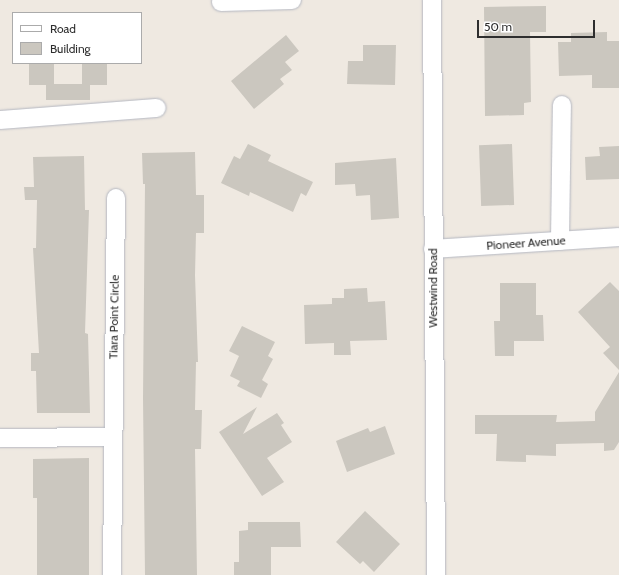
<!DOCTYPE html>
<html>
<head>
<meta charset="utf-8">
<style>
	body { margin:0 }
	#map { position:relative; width:619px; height:575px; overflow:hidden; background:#efe9e1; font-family:Cabin,sans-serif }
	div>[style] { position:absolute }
	.building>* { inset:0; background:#cbc7bf; transform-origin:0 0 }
	.roads { filter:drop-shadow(0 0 1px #b4b7c1) drop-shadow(0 0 1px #b4b7c1) }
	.minor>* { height:18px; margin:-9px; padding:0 9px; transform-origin:9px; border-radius:9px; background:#fff }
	span { translate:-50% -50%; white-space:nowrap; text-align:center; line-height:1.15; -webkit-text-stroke:3.5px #fff; paint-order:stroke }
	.street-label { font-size:12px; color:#2e2e2e }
	.legend { position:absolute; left:12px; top:12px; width:130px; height:52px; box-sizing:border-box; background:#fff; border:1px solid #ababab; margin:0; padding:5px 7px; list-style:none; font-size:12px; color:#2e2e2e }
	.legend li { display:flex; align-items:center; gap:8px; height:20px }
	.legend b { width:20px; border:1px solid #ababab }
	.scale { position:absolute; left:477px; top:20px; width:118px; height:18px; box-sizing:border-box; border:2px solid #2e2e2e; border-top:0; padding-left:5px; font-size:12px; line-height:14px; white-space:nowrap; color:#2e2e2e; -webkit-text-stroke:3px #fff; paint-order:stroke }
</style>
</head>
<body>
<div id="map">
	<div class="building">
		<div style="clip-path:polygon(546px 6px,546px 32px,530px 32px,531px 102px,524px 103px,524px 115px,485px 116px,484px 7px)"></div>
		<div style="clip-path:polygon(607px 32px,607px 41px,619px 41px,619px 88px,592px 88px,592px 75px,559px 76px,558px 42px,571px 42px,571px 33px)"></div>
		<div style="clip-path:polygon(286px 35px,299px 51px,285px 62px,292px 70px,280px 79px,284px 84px,254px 109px,231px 81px)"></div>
		<div style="clip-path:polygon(363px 45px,396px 45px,395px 85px,347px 84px,348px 61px,363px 61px)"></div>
		<div style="clip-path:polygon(29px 63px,54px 63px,54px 84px,82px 84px,82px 63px,107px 63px,107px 85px,90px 85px,90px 100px,46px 100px,46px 85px,29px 85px)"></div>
		<div style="clip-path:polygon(248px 144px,271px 155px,268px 161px,313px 182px,306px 196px,301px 193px,293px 212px,250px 192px,249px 196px,221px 183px,234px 156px,240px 159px)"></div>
		<div style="left:512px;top:144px;width:61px;height:33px;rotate:88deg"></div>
		<div style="clip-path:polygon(619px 146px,619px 179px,586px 180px,585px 157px,600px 156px,599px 147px)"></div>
		<div style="clip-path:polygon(195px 152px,196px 195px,204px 195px,204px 233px,196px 233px,195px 275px,198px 362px,196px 362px,195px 410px,202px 410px,201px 449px,195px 449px,197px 575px,145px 575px,143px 398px,145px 184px,143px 184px,142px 153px)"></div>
		<div style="clip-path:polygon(84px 156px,85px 210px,89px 210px,85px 333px,88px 334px,90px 413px,37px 413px,36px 371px,31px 371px,31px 353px,39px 353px,33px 248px,36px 248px,37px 200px,25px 200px,24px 187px,34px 187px,33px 157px)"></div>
		<div style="clip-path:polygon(396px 158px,399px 218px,371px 220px,370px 195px,356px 196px,355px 184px,335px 185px,335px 163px)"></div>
		<div style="clip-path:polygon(610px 282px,619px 291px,619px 370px,603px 353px,610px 347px,578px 312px)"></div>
		<div style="clip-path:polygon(500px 283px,536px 283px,536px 315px,543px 315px,544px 341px,514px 341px,514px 356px,495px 356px,494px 321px,500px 321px)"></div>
		<div style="clip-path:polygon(367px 288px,368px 302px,385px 301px,387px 340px,350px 341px,351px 355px,334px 355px,334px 343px,305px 344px,304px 305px,332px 304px,332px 298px,344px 298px,344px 289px)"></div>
		<div style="clip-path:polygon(242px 326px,275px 342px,268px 356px,273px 359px,262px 380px,268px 384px,261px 398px,237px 386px,240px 381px,230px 376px,239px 356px,229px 351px)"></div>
		<div style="clip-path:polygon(619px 372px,619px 442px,614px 450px,604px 451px,604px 443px,556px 444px,556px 456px,526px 455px,526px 462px,496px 461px,497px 434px,475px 434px,475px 415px,557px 415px,556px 422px,595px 421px,595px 412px)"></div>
		<div style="clip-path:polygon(257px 407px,243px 434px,277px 413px,284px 423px,281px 425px,292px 442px,267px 458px,284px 482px,262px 496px,219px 432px)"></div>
		<div style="clip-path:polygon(385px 426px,395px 454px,347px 472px,336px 441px,368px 428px,370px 432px)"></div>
		<div style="clip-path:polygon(89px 458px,89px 575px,37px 575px,37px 498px,33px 498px,33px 459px)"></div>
		<div style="clip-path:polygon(365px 511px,400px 544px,374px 572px,363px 561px,360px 564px,336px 542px)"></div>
		<div style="clip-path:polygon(248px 522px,300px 522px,301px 547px,271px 547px,271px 575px,234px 575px,234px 562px,239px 562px,239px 531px,248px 530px)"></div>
	</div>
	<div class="roads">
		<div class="minor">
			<div style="left:432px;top:0;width:575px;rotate:89.6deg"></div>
			<div style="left:221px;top:2px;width:71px;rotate:-1.6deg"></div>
			<div style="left:0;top:120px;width:157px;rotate:-4.4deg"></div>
			<div style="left:560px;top:241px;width:136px;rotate:-89.2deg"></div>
			<div style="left:433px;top:249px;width:186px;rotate:-3.7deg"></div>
			<div style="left:0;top:438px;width:112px;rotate:-0.5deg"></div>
			<div style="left:112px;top:575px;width:377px;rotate:-89.4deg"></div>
		</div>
	</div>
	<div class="street-label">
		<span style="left:526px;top:243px;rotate:-4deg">Pioneer Avenue</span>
		<span style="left:433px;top:288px;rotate:-90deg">Westwind Road</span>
		<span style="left:114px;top:317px;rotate:-89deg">Tiara Point Circle</span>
	</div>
	<ul class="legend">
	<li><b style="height:5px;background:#fff"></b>Road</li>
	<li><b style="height:11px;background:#cbc7bf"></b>Building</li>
	</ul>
	<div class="scale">50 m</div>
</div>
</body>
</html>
